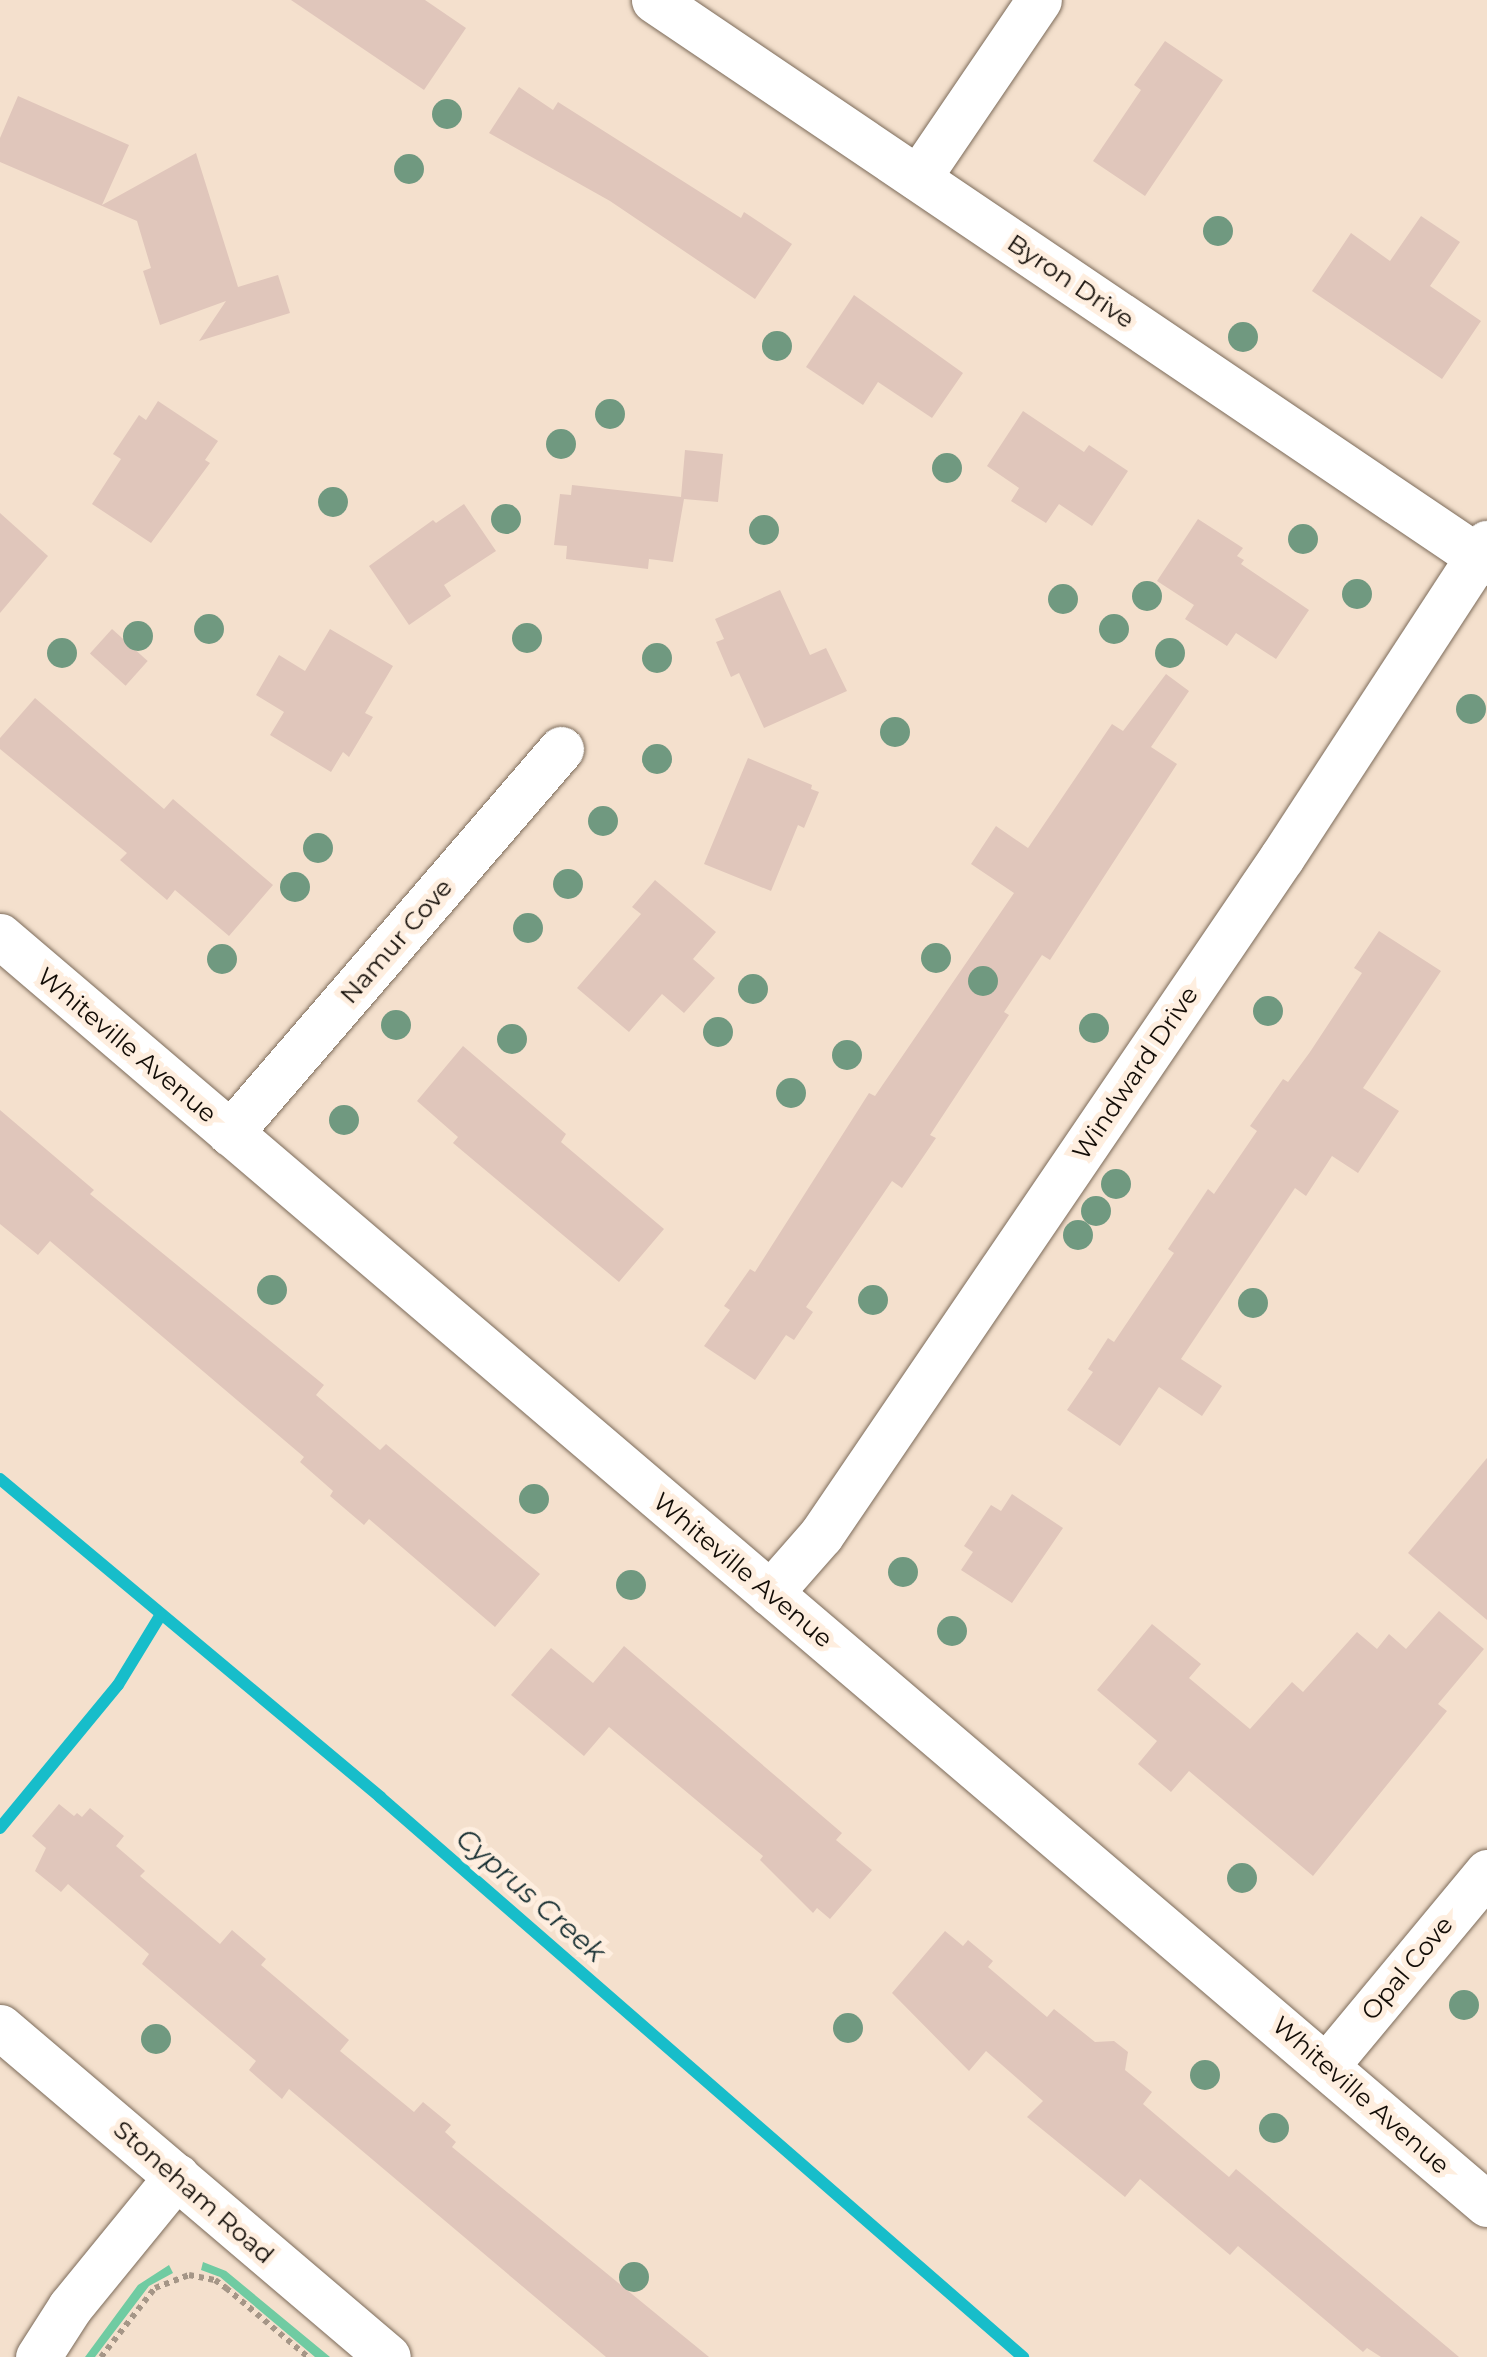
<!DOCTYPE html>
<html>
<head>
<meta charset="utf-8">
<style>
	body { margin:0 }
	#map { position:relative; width:1487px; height:2357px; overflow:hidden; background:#f4e0cd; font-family:Montserrat,sans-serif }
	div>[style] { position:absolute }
	.green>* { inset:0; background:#70cba2 }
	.stream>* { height:12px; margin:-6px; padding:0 6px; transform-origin:6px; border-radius:6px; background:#17bdca }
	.building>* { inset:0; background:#e0c6bb; transform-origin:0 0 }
	.path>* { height:6px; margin-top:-3px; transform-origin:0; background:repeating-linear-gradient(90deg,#a59687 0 5px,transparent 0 10px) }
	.roads { filter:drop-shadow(0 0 2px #7c6b5a) drop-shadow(0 0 2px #7c6b5a) }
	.street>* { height:45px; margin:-22.5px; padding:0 22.5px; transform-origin:22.5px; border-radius:22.5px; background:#fff }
	.trees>* { width:30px; height:30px; margin:-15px; border-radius:50%; background:#709980 }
	span { translate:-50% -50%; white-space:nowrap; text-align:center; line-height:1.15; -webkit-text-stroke:10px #feeedf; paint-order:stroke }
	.street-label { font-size:25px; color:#130d07 }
	.water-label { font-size:28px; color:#162e31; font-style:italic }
</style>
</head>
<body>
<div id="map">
	<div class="green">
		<div style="clip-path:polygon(203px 2262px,226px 2271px,330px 2357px,315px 2357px,220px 2277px,201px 2270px)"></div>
		<div style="clip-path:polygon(169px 2265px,173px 2273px,149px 2286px,95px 2357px,85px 2357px,138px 2285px)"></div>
	</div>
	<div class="stream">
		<div style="left:0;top:1479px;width:496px;rotate:39.9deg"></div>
		<div style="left:380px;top:1797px;width:853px;rotate:41.05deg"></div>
		<div style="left:0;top:1828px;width:185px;rotate:-50.5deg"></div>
		<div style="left:118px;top:1685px;width:81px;rotate:-58.7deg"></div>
	</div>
	<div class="building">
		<div style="clip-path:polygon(291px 0,425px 0,466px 28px,424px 90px)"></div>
		<div style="clip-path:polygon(1165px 41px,1223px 80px,1145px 196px,1093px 161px,1141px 90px,1134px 85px)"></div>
		<div style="clip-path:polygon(519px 87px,553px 110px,558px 102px,741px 218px,744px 212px,792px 244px,755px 299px,610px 201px,489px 133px)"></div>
		<div style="clip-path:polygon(18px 96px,129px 145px,102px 205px,196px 153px,238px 287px,278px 275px,290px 313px,199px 341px,226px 301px,160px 325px,143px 271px,151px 268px,137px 221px,0 162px,0 138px)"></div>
		<div style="clip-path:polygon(1421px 216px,1460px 242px,1430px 286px,1481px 321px,1442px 379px,1312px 291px,1351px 233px,1390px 261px)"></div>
		<div style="clip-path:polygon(854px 295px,963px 373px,932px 418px,878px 382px,863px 405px,806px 367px)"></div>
		<div style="clip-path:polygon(158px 401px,218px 441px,205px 460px,210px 463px,151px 543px,92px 504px,121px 459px,113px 454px,139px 415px,146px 420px)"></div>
		<div style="clip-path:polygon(1023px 411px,1084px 452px,1089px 445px,1128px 471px,1092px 526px,1059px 504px,1046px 523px,1011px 501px,1019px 488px,987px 466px)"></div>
		<div style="clip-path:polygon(685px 450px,723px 454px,718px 502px,684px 499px,673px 562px,649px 559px,648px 569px,566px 559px,567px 546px,554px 545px,560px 494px,571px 495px,572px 485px,681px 497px)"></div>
		<div style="clip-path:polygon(464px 504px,496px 551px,444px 585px,451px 596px,409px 625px,369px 566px,433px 520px,436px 523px)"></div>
		<div style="clip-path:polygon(0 513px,48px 556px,0 613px)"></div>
		<div style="clip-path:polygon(1198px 519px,1243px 548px,1237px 556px,1244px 560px,1241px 564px,1309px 610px,1276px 659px,1236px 633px,1227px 646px,1185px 619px,1194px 605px,1157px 581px)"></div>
		<div style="clip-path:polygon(780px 590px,810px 655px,826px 648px,847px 691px,764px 728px,739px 673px,731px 677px,716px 642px,724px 639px,715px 619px)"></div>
		<div style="left:112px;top:629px;width:48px;height:33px;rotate:42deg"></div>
		<div style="clip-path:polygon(330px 629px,393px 666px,365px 713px,373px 717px,349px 757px,343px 752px,331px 772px,270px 735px,284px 712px,256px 695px,279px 655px,305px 671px)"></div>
		<div style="clip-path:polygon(1166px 674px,1189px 691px,1151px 747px,1177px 764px,1050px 960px,1042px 955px,1004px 1012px,1009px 1015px,930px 1135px,936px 1138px,902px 1188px,892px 1181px,806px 1307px,813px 1312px,794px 1340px,786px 1335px,755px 1380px,704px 1346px,730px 1310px,724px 1306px,750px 1269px,755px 1272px,869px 1093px,875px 1096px,1014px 893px,971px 864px,996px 826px,1028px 848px,1112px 724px,1123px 731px)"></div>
		<div style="clip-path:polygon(35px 698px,164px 809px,173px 799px,273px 885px,229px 936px,175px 890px,167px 900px,120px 860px,127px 853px,0 749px,0 738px)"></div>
		<div style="clip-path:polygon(748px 758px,812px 785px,811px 789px,819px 792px,804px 828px,798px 825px,771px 891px,704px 864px)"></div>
		<div style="clip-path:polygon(655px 880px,716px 932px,693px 959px,715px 978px,684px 1013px,662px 994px,629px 1032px,577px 988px,641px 914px,632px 907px)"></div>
		<div style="clip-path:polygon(1379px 931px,1441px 971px,1363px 1088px,1399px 1111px,1358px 1173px,1332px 1156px,1306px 1196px,1295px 1188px,1181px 1359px,1222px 1386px,1202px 1416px,1159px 1387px,1120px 1446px,1067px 1410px,1093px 1372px,1088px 1369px,1108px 1338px,1114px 1342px,1174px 1253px,1168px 1249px,1208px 1189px,1214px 1194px,1257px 1131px,1250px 1126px,1283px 1079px,1288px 1082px,1310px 1052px,1362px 973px,1354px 968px)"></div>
		<div style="clip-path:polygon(463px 1046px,566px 1134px,561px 1142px,664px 1229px,619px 1282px,453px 1143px,458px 1137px,417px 1101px)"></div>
		<div style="clip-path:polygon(0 1110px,94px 1190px,90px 1194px,324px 1385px,316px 1395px,380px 1450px,386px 1444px,540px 1574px,495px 1627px,369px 1519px,364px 1525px,330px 1496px,333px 1491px,300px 1462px,304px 1457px,50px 1241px,38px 1255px,0 1224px)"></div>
		<div style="clip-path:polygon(1487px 1458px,1487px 1620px,1408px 1553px)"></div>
		<div style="clip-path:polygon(1012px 1494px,1063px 1528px,1012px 1603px,961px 1570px,973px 1552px,964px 1546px,991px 1505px,1001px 1511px)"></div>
		<div style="clip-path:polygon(1439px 1611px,1484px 1649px,1438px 1704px,1447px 1711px,1313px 1876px,1189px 1771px,1171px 1792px,1138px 1764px,1157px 1741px,1097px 1690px,1152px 1624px,1201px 1664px,1189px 1678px,1250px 1729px,1292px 1682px,1303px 1692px,1357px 1632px,1377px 1649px,1389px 1634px,1406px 1649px)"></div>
		<div style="clip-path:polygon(624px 1646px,842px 1833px,836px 1840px,872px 1870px,830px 1919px,817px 1908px,813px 1913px,760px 1860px,763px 1856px,609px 1727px,584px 1756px,511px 1695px,551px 1648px,593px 1683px)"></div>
		<div style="clip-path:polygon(59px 1804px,74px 1816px,77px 1813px,82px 1817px,90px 1808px,124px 1836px,116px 1846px,145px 1871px,140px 1876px,220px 1944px,232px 1930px,266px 1959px,261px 1965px,349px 2040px,340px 2051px,414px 2112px,423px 2102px,451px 2125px,445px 2132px,456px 2142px,452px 2147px,709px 2357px,606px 2357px,289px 2089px,282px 2099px,249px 2070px,256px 2061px,142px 1964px,149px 1954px,68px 1884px,61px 1892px,35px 1871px,46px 1848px,32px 1836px)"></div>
		<div style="clip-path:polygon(945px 1931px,963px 1946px,968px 1940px,993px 1961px,988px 1967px,1047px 2017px,1054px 2009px,1095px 2042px,1114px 2041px,1128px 2052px,1125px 2070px,1152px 2092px,1143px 2104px,1229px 2177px,1236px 2169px,1459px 2357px,1381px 2357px,1367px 2348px,1363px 2352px,1238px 2246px,1230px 2255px,1140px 2179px,1125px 2197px,1027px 2117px,1043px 2101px,986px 2051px,969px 2071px,892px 1993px)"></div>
	</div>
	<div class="path">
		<div style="left:101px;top:2357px;width:88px;rotate:-52deg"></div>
		<div style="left:155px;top:2288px;width:36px;rotate:-21deg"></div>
		<div style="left:189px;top:2275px;width:26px;rotate:11deg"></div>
		<div style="left:215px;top:2280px;width:14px;rotate:36deg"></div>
		<div style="left:226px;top:2288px;width:107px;rotate:40.1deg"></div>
	</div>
	<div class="roads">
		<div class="street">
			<div style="left:654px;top:0;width:1005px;rotate:34.05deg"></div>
			<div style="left:918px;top:178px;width:215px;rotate:-55.8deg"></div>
			<div style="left:0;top:936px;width:1954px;rotate:40.46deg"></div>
			<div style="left:230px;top:1133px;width:507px;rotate:-49.24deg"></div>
			<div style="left:770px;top:1593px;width:77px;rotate:-48.7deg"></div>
			<div style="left:821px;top:1535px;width:820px;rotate:-55.79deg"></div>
			<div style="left:1282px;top:857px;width:375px;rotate:-56.9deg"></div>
			<div style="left:0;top:2027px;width:509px;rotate:40.38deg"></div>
			<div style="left:1327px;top:2065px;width:251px;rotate:-50.3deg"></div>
			<div style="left:38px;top:2357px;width:59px;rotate:-57.4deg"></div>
			<div style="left:70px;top:2307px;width:169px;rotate:-50.8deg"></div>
		</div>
	</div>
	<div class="trees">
		<div style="left:447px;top:114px"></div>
		<div style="left:409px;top:169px"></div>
		<div style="left:1218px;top:231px"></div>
		<div style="left:1243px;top:337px"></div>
		<div style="left:777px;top:346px"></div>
		<div style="left:610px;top:414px"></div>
		<div style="left:561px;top:444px"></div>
		<div style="left:947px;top:468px"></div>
		<div style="left:333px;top:502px"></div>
		<div style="left:506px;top:519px"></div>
		<div style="left:764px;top:530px"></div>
		<div style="left:1303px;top:539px"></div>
		<div style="left:1357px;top:594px"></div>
		<div style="left:1147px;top:596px"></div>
		<div style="left:1063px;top:599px"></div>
		<div style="left:209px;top:629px"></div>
		<div style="left:1114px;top:629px"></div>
		<div style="left:138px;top:636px"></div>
		<div style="left:527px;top:638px"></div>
		<div style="left:62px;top:653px"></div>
		<div style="left:1170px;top:653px"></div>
		<div style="left:657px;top:658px"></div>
		<div style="left:1471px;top:709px"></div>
		<div style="left:895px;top:732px"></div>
		<div style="left:657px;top:759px"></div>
		<div style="left:603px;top:821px"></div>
		<div style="left:318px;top:848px"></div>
		<div style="left:568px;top:884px"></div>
		<div style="left:295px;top:887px"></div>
		<div style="left:528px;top:928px"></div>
		<div style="left:936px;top:958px"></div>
		<div style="left:222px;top:959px"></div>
		<div style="left:983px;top:981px"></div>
		<div style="left:753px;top:989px"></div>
		<div style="left:1268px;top:1011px"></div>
		<div style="left:396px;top:1025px"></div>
		<div style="left:1094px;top:1028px"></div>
		<div style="left:718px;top:1032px"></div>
		<div style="left:512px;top:1039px"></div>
		<div style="left:847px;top:1055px"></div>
		<div style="left:791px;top:1093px"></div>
		<div style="left:344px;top:1120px"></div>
		<div style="left:1116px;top:1184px"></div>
		<div style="left:1096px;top:1211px"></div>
		<div style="left:1078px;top:1235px"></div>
		<div style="left:272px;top:1290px"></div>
		<div style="left:873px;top:1300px"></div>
		<div style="left:1253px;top:1303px"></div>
		<div style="left:534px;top:1499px"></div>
		<div style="left:903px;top:1572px"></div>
		<div style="left:631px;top:1585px"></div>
		<div style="left:952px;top:1631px"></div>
		<div style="left:1242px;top:1878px"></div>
		<div style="left:1464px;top:2005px"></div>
		<div style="left:848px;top:2028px"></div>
		<div style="left:156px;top:2039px"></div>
		<div style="left:1205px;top:2075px"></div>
		<div style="left:1274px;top:2128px"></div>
		<div style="left:634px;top:2277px"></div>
	</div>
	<div class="street-label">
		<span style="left:1071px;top:281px;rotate:34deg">Byron Drive</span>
		<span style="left:396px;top:941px;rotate:-49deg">Namur Cove</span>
		<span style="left:127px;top:1045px;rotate:40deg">Whiteville Avenue</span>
		<span style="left:1135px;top:1073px;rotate:-56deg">Windward Drive</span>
		<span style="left:743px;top:1570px;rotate:40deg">Whiteville Avenue</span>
		<span style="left:1407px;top:1968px;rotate:-50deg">Opal Cove</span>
		<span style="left:1361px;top:2095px;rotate:41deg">Whiteville Avenue</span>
		<span style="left:194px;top:2192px;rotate:41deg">Stoneham Road</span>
	</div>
	<div class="water-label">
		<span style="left:531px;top:1895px;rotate:41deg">Cyprus Creek</span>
	</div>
</div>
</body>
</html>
